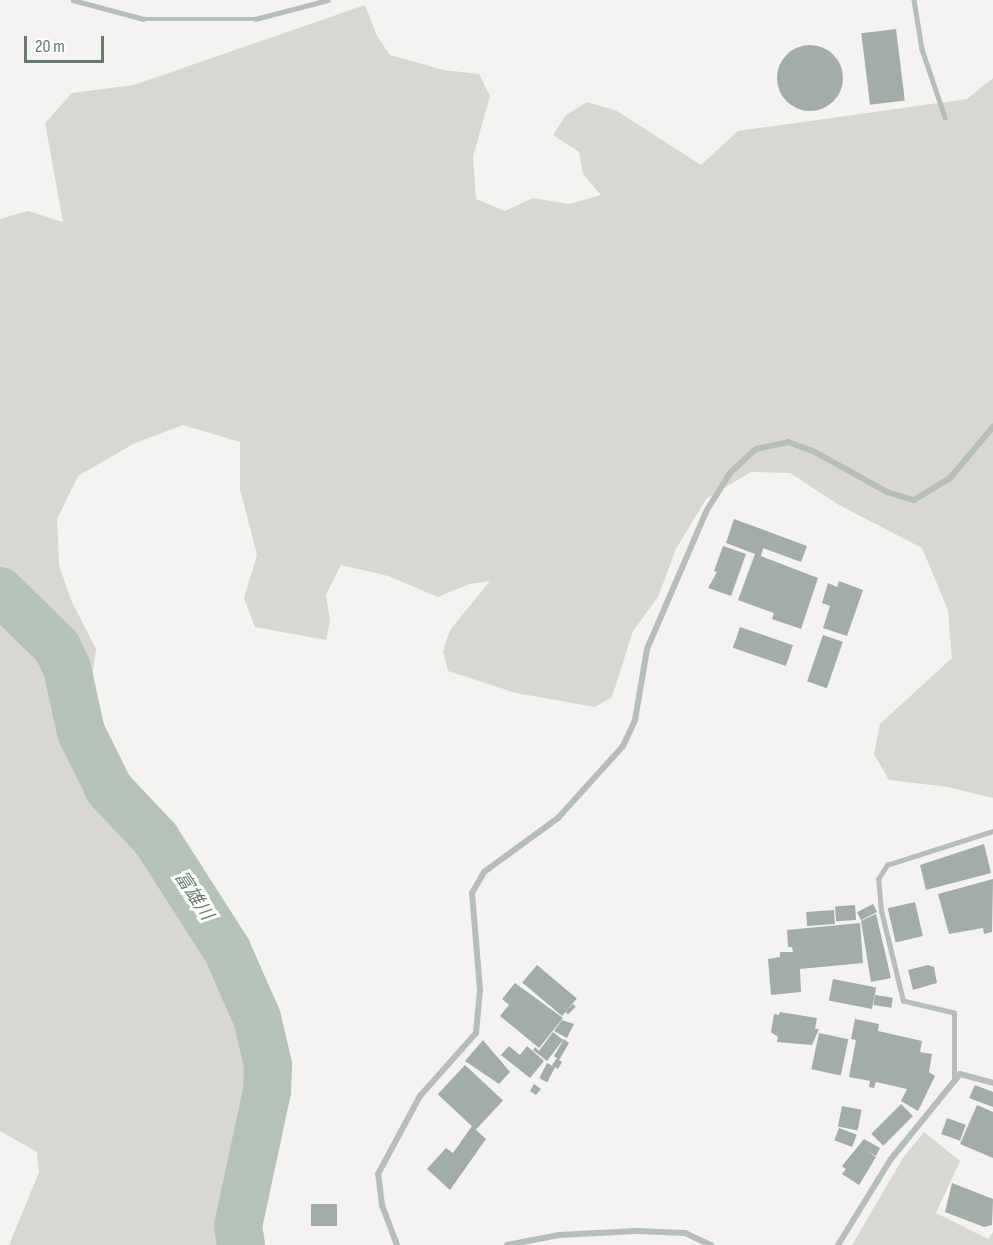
<!DOCTYPE html>
<html>
<head>
<meta charset="utf-8">
<style>
	body { margin:0 }
	#map { position:relative; width:993px; height:1245px; overflow:hidden; background:#f5f2f2; font-family:"Sofia Sans Condensed","Noto Sans JP",sans-serif }
	div>[style] { position:absolute }
	.green>* { inset:0; background:#d9d7d2 }
	.river>* { height:48px; margin:-24px; padding:0 24px; transform-origin:24px; border-radius:24px; background:#b4c2b8 }
	.building>* { inset:0; background:#a1ada6; transform-origin:0 0 }
	.round { border-radius:50% }
	.lane>* { height:4.5px; margin:-2.25px; padding:0 2.25px; transform-origin:2.25px; border-radius:2.25px; background:#b6beba }
	.street>* { height:6px; margin:-3px; padding:0 3px; transform-origin:3px; border-radius:3px; background:#b6beba }
	span { translate:-50% -50%; white-space:nowrap; text-align:center; line-height:1.15; -webkit-text-stroke:6px #fff; paint-order:stroke }
	.water-label { font-size:18px; color:#647c6b; font-style:italic }
	.scale { position:absolute; left:24px; top:36px; width:80px; height:27px; box-sizing:border-box; border:3px solid #647a6e; border-top:0; padding-left:8px; font-size:18px; line-height:21px; white-space:nowrap; color:#647a6e; -webkit-text-stroke:4px #fff; paint-order:stroke }
</style>
</head>
<body>
<div id="map">
	<div class="green">
		<div style="clip-path:polygon(365px 5px,377px 36px,390px 55px,444px 70px,479px 74px,490px 96px,473px 157px,476px 199px,505px 211px,533px 198px,569px 204px,601px 195px,583px 174px,579px 152px,553px 135px,566px 115px,587px 102px,617px 111px,701px 165px,738px 131px,967px 99px,993px 78px,993px 798px,948px 787px,889px 780px,874px 754px,880px 724px,952px 658px,948px 610px,922px 548px,839px 505px,790px 473px,751px 472px,706px 499px,676px 549px,658px 597px,633px 631px,612px 697px,595px 707px,516px 693px,448px 671px,443px 651px,450px 630px,490px 581px,469px 584px,438px 597px,388px 576px,341px 565px,326px 595px,330px 621px,326px 640px,255px 627px,244px 598px,257px 555px,240px 489px,240px 442px,183px 425px,133px 444px,78px 476px,57px 519px,59px 565px,71px 600px,96px 649px,89px 701px,108px 795px,157px 853px,206px 924px,253px 1030px,254px 1083px,246px 1152px,230px 1202px,230px 1245px,9px 1245px,39px 1172px,37px 1152px,0 1131px,0 219px,28px 211px,63px 222px,45px 123px,72px 93px,134px 85px)"></div>
		<div style="clip-path:polygon(924px 1132px,960px 1161px,936px 1213px,988px 1239px,993px 1232px,993px 1245px,852px 1245px,903px 1158px)"></div>
	</div>
	<div class="river">
		<div style="left:0;top:591px;width:80px;rotate:44.5deg"></div>
		<div style="left:57px;top:647px;width:23px;rotate:65deg"></div>
		<div style="left:67px;top:668px;width:66px;rotate:77.7deg"></div>
		<div style="left:81px;top:732px;width:64px;rotate:63.8deg"></div>
		<div style="left:109px;top:789px;width:69px;rotate:46.8deg"></div>
		<div style="left:156px;top:839px;width:132px;rotate:57.4deg"></div>
		<div style="left:227px;top:950px;width:74px;rotate:66.2deg"></div>
		<div style="left:257px;top:1018px;width:48px;rotate:76.8deg"></div>
		<div style="left:268px;top:1065px;width:26px;rotate:92deg"></div>
		<div style="left:267px;top:1091px;width:138px;rotate:102.1deg"></div>
		<div style="left:238px;top:1226px;width:19px;rotate:81deg"></div>
	</div>
	<div class="building">
		<div style="left:896px;top:29px;width:72px;height:35px;rotate:83deg"></div>
		<div class="round" style="left:777px;top:45px;width:66px;height:66px"></div>
		<div style="clip-path:polygon(734px 519px,807px 546px,801px 562px,763px 548px,761px 556px,818px 578px,801px 629px,772px 619px,774px 613px,738px 600px,755px 554px,726px 543px)"></div>
		<div style="clip-path:polygon(723px 546px,746px 554px,731px 596px,708px 588px,717px 572px,714px 571px)"></div>
		<div style="clip-path:polygon(839px 581px,863px 590px,847px 636px,823px 628px,830px 606px,822px 603px,828px 583px,837px 587px)"></div>
		<div style="left:740px;top:627px;width:56px;height:22px;rotate:19deg"></div>
		<div style="left:823px;top:635px;width:21px;height:49px;rotate:19deg"></div>
		<div style="clip-path:polygon(984px 844px,991px 873px,926px 890px,920px 865px)"></div>
		<div style="clip-path:polygon(993px 879px,992px 932px,984px 934px,983px 928px,949px 934px,938px 894px)"></div>
		<div style="left:915px;top:902px;width:35px;height:28px;rotate:77deg"></div>
		<div style="left:873px;top:904px;width:9px;height:18px;rotate:63deg"></div>
		<div style="left:855px;top:905px;width:15px;height:20px;rotate:86deg"></div>
		<div style="left:834px;top:910px;width:14px;height:28px;rotate:86deg"></div>
		<div style="clip-path:polygon(876px 914px,891px 978px,871px 982px,861px 921px)"></div>
		<div style="clip-path:polygon(860px 923px,863px 963px,800px 969px,801px 992px,771px 995px,768px 959px,780px 957px,780px 952px,793px 952px,792px 947px,788px 947px,787px 930px)"></div>
		<div style="left:537px;top:965px;width:52px;height:23px;rotate:40deg"></div>
		<div style="clip-path:polygon(928px 965px,934px 967px,937px 983px,913px 990px,908px 970px)"></div>
		<div style="left:833px;top:979px;width:44px;height:22px;rotate:11deg"></div>
		<div style="clip-path:polygon(515px 983px,563px 1018px,539px 1048px,500px 1016px,509px 1005px,502px 999px)"></div>
		<div style="left:875px;top:995px;width:18px;height:10px;rotate:9deg"></div>
		<div style="left:573px;top:1004px;width:4px;height:11px;rotate:45deg"></div>
		<div style="clip-path:polygon(780px 1012px,817px 1018px,815px 1029px,819px 1029px,812px 1045px,777px 1042px,778px 1037px,771px 1032px,774px 1014px,779px 1015px)"></div>
		<div style="clip-path:polygon(855px 1019px,879px 1024px,878px 1031px,922px 1041px,920px 1052px,932px 1054px,929px 1072px,935px 1076px,918px 1111px,901px 1101px,907px 1089px,876px 1082px,874px 1088px,869px 1087px,870px 1081px,849px 1077px,856px 1040px,851px 1039px)"></div>
		<div style="clip-path:polygon(562px 1020px,574px 1024px,567px 1038px,554px 1031px)"></div>
		<div style="clip-path:polygon(553px 1032px,563px 1040px,547px 1061px,533px 1050px,535px 1047px,539px 1051px)"></div>
		<div style="left:819px;top:1033px;width:30px;height:37px;rotate:12deg"></div>
		<div style="clip-path:polygon(564px 1039px,569px 1043px,559px 1060px,562px 1062px,558px 1069px,552px 1065px,557px 1058px,554px 1056px)"></div>
		<div style="clip-path:polygon(483px 1040px,510px 1072px,499px 1084px,465px 1061px)"></div>
		<div style="clip-path:polygon(509px 1046px,520px 1055px,527px 1046px,544px 1061px,530px 1078px,501px 1055px)"></div>
		<div style="left:547px;top:1063px;width:9px;height:17px;rotate:27deg"></div>
		<div style="left:465px;top:1065px;width:52px;height:40px;rotate:43deg"></div>
		<div style="clip-path:polygon(534px 1084px,541px 1089px,536px 1095px,530px 1091px)"></div>
		<div style="clip-path:polygon(975px 1085px,993px 1092px,993px 1107px,969px 1098px)"></div>
		<div style="left:901px;top:1104px;width:17px;height:42px;rotate:45deg"></div>
		<div style="clip-path:polygon(977px 1105px,993px 1112px,993px 1158px,960px 1144px)"></div>
		<div style="left:842px;top:1106px;width:20px;height:21px;rotate:11deg"></div>
		<div style="left:947px;top:1118px;width:20px;height:17px;rotate:20deg"></div>
		<div style="clip-path:polygon(472px 1126px,486px 1139px,450px 1190px,427px 1169px,446px 1148px,453px 1153px)"></div>
		<div style="left:839px;top:1128px;width:19px;height:13px;rotate:21deg"></div>
		<div style="clip-path:polygon(864px 1139px,880px 1148px,876px 1156px,865px 1150px,876px 1157px,859px 1185px,842px 1174px,846px 1169px,842px 1166px)"></div>
		<div style="clip-path:polygon(952px 1183px,993px 1199px,992px 1225px,984px 1227px,945px 1212px)"></div>
		<div style="left:311px;top:1204px;width:26px;height:22px"></div>
	</div>
	<div class="lane">
		<div style="left:73px;top:0;width:73px;rotate:15deg"></div>
		<div style="left:144px;top:19px;width:111px"></div>
		<div style="left:255px;top:19px;width:75px;rotate:-14.6deg"></div>
		<div style="left:914px;top:0;width:50px;rotate:80.7deg"></div>
		<div style="left:922px;top:49px;width:72px;rotate:71.3deg"></div>
		<div style="left:954px;top:1082px;width:69px;rotate:-90deg"></div>
		<div style="left:954px;top:1013px;width:52px;rotate:-166.8deg"></div>
		<div style="left:903px;top:1001px;width:93px;rotate:-103.7deg"></div>
		<div style="left:881px;top:911px;width:32px;rotate:-95deg"></div>
		<div style="left:878px;top:879px;width:17px;rotate:-57deg"></div>
		<div style="left:887px;top:865px;width:111px;rotate:-17.8deg"></div>
	</div>
	<div class="street">
		<div style="left:397px;top:1245px;width:43px;rotate:-110.6deg"></div>
		<div style="left:382px;top:1205px;width:31px;rotate:-97deg"></div>
		<div style="left:378px;top:1174px;width:89px;rotate:-61.7deg"></div>
		<div style="left:420px;top:1096px;width:84px;rotate:-48.4deg"></div>
		<div style="left:476px;top:1033px;width:43px;rotate:-84.7deg"></div>
		<div style="left:480px;top:990px;width:97px;rotate:-94.7deg"></div>
		<div style="left:472px;top:893px;width:24px;rotate:-60deg"></div>
		<div style="left:484px;top:872px;width:92px;rotate:-36.1deg"></div>
		<div style="left:558px;top:818px;width:97px;rotate:-47.9deg"></div>
		<div style="left:623px;top:746px;width:29px;rotate:-65deg"></div>
		<div style="left:635px;top:720px;width:72px;rotate:-80.4deg"></div>
		<div style="left:647px;top:649px;width:151px;rotate:-66.7deg"></div>
		<div style="left:707px;top:510px;width:44px;rotate:-58.1deg"></div>
		<div style="left:730px;top:473px;width:35px;rotate:-43deg"></div>
		<div style="left:756px;top:449px;width:33px;rotate:-12deg"></div>
		<div style="left:788px;top:442px;width:27px;rotate:20deg"></div>
		<div style="left:813px;top:451px;width:85px;rotate:29deg"></div>
		<div style="left:887px;top:492px;width:28px;rotate:17deg"></div>
		<div style="left:914px;top:500px;width:42px;rotate:-31.4deg"></div>
		<div style="left:950px;top:478px;width:67px;rotate:-49.9deg"></div>
		<div style="left:507px;top:1245px;width:53px;rotate:-10.9deg"></div>
		<div style="left:559px;top:1235px;width:78px;rotate:-2.9deg"></div>
		<div style="left:637px;top:1231px;width:48px;rotate:2.4deg"></div>
		<div style="left:685px;top:1233px;width:29px;rotate:25deg"></div>
		<div style="left:838px;top:1245px;width:101px;rotate:-58.4deg"></div>
		<div style="left:891px;top:1159px;width:109px;rotate:-50.9deg"></div>
		<div style="left:960px;top:1074px;width:34px;rotate:15deg"></div>
	</div>
	<div class="water-label">
		<span style="left:193px;top:896px;rotate:57deg">富雄川</span>
	</div>
	<div class="scale">20 m</div>
</div>
</body>
</html>
